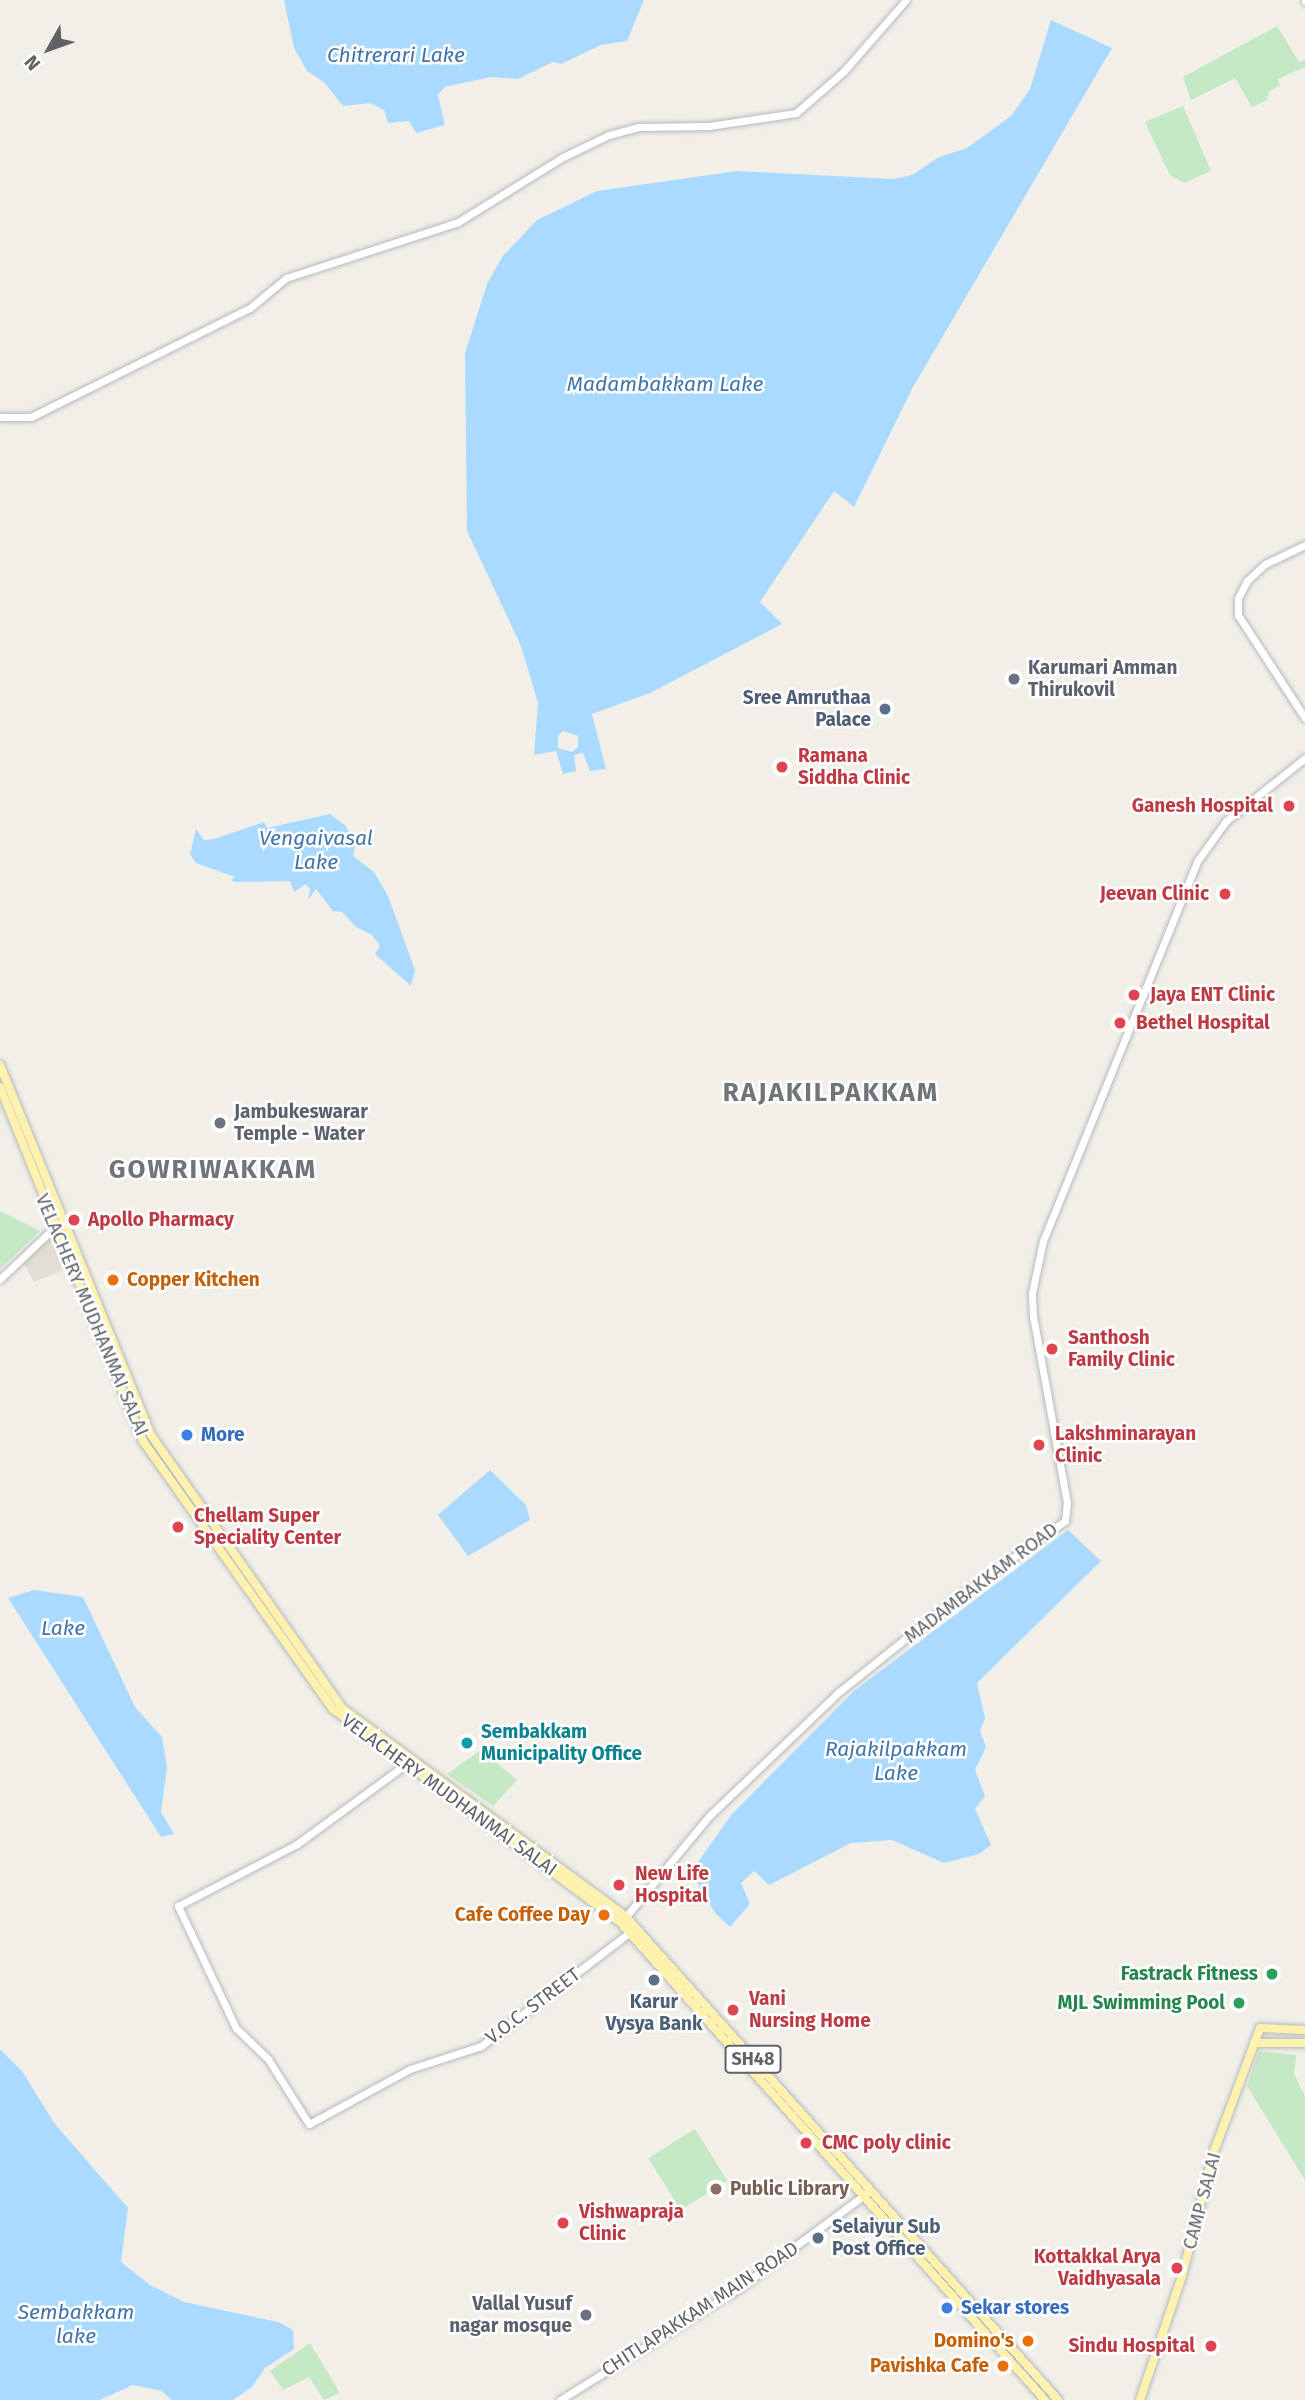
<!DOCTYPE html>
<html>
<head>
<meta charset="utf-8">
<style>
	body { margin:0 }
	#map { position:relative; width:1305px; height:2400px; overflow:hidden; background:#f1efe8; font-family:"Fira Sans",sans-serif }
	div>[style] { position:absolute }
	.education>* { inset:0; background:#e1ded6 }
	.green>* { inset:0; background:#c5e8c5; transform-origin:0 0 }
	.water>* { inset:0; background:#aadaff }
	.roads { filter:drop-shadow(0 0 2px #b6babf) drop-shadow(0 0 2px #b6babf) }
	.secondary>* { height:7px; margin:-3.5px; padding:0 3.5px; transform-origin:3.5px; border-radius:3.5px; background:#fff }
	.primary>* { height:8px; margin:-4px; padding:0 4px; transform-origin:4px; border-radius:4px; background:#fff2af }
	.dots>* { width:19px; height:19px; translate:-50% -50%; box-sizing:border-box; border:4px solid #fff; border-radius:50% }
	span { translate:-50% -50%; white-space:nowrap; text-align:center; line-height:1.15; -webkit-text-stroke:5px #fff; paint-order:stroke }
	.shield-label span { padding:2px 5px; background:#fff; border:2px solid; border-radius:5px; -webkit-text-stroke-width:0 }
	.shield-label { font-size:18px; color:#5f6368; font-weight:700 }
	.worship-label { font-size:19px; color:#5b616d; font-weight:700 }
	.left { translate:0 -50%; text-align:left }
	.right { translate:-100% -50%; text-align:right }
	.service-label { font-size:19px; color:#4e5e75; font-weight:700 }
	.health-label { font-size:19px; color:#be3a42; font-weight:700 }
	.food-label { font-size:19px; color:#c56008; font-weight:700 }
	.street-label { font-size:19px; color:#5f6368 }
	.shop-label { font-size:19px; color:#366cbe; font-weight:700 }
	.culture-label { font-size:19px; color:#0d838f; font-weight:700 }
	.leisure-label { font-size:19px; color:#27864d; font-weight:700 }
	.education-label { font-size:19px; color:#785e54; font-weight:700 }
	.water-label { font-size:21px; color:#4174aa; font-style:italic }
	.district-label { font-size:26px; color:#70757a; font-weight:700; letter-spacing:2px }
	.north { position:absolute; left:14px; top:14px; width:70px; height:70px; -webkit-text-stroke:5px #fff; paint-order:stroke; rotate:230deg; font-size:19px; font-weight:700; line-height:28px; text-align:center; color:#5f6368 }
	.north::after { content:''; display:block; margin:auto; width:24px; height:32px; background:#5f6368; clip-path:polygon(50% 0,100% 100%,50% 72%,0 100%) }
</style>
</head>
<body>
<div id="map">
	<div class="education">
		<div style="clip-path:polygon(52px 1233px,68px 1268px,34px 1282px,22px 1261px)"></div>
	</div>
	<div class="green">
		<div style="clip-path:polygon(1277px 26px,1299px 62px,1305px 60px,1305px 67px,1278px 79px,1280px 85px,1269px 92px,1267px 100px,1252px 107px,1235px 78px,1191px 100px,1183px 77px)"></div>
		<div style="clip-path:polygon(1183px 106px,1211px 171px,1184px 183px,1170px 175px,1145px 122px)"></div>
		<div style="clip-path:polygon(0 1211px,40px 1231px,0 1269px)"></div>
		<div style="clip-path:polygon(481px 1750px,517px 1780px,493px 1806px,447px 1774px)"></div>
		<div style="clip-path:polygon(1259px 2051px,1296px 2055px,1294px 2074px,1305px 2096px,1305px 2180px,1247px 2086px)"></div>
		<div style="left:695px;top:2129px;width:61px;height:55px;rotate:58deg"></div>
		<div style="clip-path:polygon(310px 2343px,340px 2393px,324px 2400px,309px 2377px,283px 2390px,270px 2371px)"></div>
	</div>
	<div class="water">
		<div style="clip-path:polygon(284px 0,644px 0,627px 41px,601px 45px,561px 64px,553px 62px,518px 79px,491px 77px,445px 87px,438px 95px,445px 125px,416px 133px,409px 121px,388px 123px,384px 110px,370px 103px,343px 106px,324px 82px,307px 71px,294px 48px)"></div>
		<div style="clip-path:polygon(evenodd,1051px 20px,1112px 48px,913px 387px,854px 507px,834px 491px,760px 602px,782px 624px,650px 693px,592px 714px,606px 769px,590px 771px,583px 753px,574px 755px,576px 771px,563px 774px,556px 751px,534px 755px,538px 703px,521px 646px,467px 531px,465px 353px,487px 284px,502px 257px,537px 220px,597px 191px,737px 171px,893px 179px,912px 175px,939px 157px,967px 148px,1011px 116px,1030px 89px,1051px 20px,563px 731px,578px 736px,578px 747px,572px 752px,558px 748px,558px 736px,563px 731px)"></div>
		<div style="clip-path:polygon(330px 814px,346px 826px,355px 847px,353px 856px,374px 872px,388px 896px,415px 970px,411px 986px,375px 954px,380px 946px,372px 935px,356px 927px,342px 912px,333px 911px,316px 889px,308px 900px,310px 889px,306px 884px,294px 892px,290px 881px,234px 882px,231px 880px,235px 877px,196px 863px,190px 854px,196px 829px,204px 840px,214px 839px,264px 822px,267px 828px)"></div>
		<div style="clip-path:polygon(490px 1470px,526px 1505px,530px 1520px,468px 1556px,438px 1515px)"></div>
		<div style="clip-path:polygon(1068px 1530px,1101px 1561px,977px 1683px,985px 1718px,980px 1731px,986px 1747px,975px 1770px,985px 1796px,975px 1809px,991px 1845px,979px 1854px,944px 1863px,892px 1840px,851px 1843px,769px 1885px,754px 1871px,741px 1883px,750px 1904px,730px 1927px,715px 1913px,691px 1872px,731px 1815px,854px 1691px)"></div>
		<div style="clip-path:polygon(34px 1590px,83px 1597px,135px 1707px,162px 1737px,167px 1767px,161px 1812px,174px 1834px,161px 1837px,8px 1598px)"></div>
		<div style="clip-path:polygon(0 2049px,22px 2071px,55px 2124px,128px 2208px,121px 2262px,150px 2285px,184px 2302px,278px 2322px,293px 2330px,294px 2349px,265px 2368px,252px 2387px,233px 2400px,171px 2400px,162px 2391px,133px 2385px,100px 2400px,0 2400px)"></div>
	</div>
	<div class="roads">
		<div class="secondary">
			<div style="left:1305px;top:0;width:1px;rotate:90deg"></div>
			<div style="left:0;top:417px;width:31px"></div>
			<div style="left:31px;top:417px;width:245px;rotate:-26.5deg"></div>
			<div style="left:250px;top:308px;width:47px;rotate:-39.8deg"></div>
			<div style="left:286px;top:278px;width:181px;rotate:-18deg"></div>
			<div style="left:458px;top:222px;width:123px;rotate:-31.8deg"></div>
			<div style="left:563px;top:157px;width:51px;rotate:-25.6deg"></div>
			<div style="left:609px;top:135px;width:31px;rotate:-15deg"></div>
			<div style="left:639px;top:127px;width:70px;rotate:-0.8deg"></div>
			<div style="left:709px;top:126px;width:88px;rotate:-8.5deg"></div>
			<div style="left:796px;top:113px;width:64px;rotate:-41.2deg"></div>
			<div style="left:844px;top:71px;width:94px;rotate:-48.9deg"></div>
			<div style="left:1305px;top:545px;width:44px;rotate:154.6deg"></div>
			<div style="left:1265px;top:564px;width:25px;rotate:137deg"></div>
			<div style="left:1247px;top:581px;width:19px;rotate:118deg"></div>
			<div style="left:1238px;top:598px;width:17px;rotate:90deg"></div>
			<div style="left:1238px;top:615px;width:123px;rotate:57deg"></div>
			<div style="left:0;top:1279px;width:80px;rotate:-43.5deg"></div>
			<div style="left:409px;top:1762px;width:139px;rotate:143.8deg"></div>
			<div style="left:297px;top:1844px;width:134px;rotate:152.5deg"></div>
			<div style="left:178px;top:1906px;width:135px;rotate:64.6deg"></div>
			<div style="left:236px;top:2028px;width:45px;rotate:44.1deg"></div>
			<div style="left:268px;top:2059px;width:77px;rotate:57.8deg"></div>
			<div style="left:309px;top:2124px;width:115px;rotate:-28.6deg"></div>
			<div style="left:410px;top:2069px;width:75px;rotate:-17.9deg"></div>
			<div style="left:481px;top:2046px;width:193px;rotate:-37.4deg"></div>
			<div style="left:623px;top:1920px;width:135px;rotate:-50.4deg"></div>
			<div style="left:709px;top:1816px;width:181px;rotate:-43.7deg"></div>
			<div style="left:840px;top:1691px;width:154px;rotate:-38.7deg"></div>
			<div style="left:960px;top:1595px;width:128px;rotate:-35.2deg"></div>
			<div style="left:1065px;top:1521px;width:18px;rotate:-84deg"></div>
			<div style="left:1067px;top:1503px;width:191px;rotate:-100.3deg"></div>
			<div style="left:1033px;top:1315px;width:22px;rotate:-93deg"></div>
			<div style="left:1032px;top:1293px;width:53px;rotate:-78.1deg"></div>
			<div style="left:1043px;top:1241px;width:411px;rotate:-67.9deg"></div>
			<div style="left:1198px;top:860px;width:48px;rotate:-54.3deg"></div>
			<div style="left:1226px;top:821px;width:101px;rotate:-38.6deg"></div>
			<div style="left:560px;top:2400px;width:211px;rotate:-32deg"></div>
			<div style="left:739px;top:2288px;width:159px;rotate:-36.6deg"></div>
		</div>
		<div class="primary">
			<div style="left:0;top:1065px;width:400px;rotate:67.8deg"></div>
			<div style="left:151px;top:1435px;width:333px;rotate:55deg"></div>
			<div style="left:342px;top:1708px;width:353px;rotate:36.3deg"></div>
			<div style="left:626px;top:1917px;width:648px;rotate:48.19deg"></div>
			<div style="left:0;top:1087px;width:382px;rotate:68deg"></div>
			<div style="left:143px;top:1441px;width:329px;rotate:54.7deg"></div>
			<div style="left:333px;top:1709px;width:357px;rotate:36.6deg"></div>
			<div style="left:620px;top:1922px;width:640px;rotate:48.36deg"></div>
			<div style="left:1254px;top:2043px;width:51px"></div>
			<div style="left:1140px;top:2400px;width:131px;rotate:-71.3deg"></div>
			<div style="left:1182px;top:2276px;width:126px;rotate:-75.7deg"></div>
			<div style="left:1213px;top:2154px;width:134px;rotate:-69.5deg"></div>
			<div style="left:1260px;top:2028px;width:45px;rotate:2.5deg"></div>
		</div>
	</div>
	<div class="dots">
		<div style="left:1014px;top:679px;background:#6b7280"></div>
		<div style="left:885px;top:709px;background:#5c6f8a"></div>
		<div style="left:782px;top:767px;background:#e0444e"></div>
		<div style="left:1289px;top:806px;background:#e0444e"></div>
		<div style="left:1225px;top:894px;background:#e0444e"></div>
		<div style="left:1134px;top:995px;background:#e0444e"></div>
		<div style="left:1120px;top:1023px;background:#e0444e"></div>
		<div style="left:220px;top:1123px;background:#6b7280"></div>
		<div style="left:74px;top:1220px;background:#e0444e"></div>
		<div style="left:113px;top:1280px;background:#e8710a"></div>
		<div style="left:1052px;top:1349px;background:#e0444e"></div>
		<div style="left:187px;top:1435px;background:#3f7fe0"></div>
		<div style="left:1039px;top:1445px;background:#e0444e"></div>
		<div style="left:178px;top:1527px;background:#e0444e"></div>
		<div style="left:467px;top:1743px;background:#0f9aa8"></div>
		<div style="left:619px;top:1885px;background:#e0444e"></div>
		<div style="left:604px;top:1915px;background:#e8710a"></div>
		<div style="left:1272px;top:1974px;background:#2e9e5b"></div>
		<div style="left:654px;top:1980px;background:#5c6f8a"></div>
		<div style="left:1239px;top:2003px;background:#2e9e5b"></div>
		<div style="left:733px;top:2010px;background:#e0444e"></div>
		<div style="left:806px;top:2143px;background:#e0444e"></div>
		<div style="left:716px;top:2189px;background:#8d6e63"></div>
		<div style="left:563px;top:2223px;background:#e0444e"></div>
		<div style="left:818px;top:2238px;background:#5c6f8a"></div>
		<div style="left:1177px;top:2268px;background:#e0444e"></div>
		<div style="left:947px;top:2308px;background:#3f7fe0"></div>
		<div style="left:586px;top:2315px;background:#6b7280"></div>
		<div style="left:1028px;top:2341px;background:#e8710a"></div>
		<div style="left:1211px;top:2346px;background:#e0444e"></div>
		<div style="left:1003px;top:2366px;background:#e8710a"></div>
	</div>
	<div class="shield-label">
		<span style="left:753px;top:2059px">SH48</span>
	</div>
	<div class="worship-label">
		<span class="left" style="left:1028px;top:679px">Karumari Amman<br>Thirukovil</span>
		<span class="left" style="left:234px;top:1123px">Jambukeswarar<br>Temple - Water</span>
		<span class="right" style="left:572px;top:2315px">Vallal Yusuf<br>nagar mosque</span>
	</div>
	<div class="service-label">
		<span class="right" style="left:871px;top:709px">Sree Amruthaa<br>Palace</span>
		<span style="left:654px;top:2013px">Karur<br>Vysya Bank</span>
		<span class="left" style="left:832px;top:2238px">Selaiyur Sub<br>Post Office</span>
	</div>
	<div class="health-label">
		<span class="left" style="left:798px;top:767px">Ramana<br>Siddha Clinic</span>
		<span class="right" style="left:1273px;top:806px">Ganesh Hospital</span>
		<span class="right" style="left:1209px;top:894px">Jeevan Clinic</span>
		<span class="left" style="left:1150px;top:995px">Jaya ENT Clinic</span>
		<span class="left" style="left:1136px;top:1023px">Bethel Hospital</span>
		<span class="left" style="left:88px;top:1220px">Apollo Pharmacy</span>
		<span class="left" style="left:1068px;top:1349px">Santhosh<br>Family Clinic</span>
		<span class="left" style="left:1055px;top:1445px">Lakshminarayan<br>Clinic</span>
		<span class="left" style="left:194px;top:1527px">Chellam Super<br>Speciality Center</span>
		<span class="left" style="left:635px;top:1885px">New Life<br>Hospital</span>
		<span class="left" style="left:749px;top:2010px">Vani<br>Nursing Home</span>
		<span class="left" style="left:822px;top:2143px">CMC poly clinic</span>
		<span class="left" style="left:579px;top:2223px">Vishwapraja<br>Clinic</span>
		<span class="right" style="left:1161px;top:2268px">Kottakkal Arya<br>Vaidhyasala</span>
		<span class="right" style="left:1195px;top:2346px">Sindu Hospital</span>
	</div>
	<div class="food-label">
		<span class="left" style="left:127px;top:1280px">Copper Kitchen</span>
		<span class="right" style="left:590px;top:1915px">Cafe Coffee Day</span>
		<span class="right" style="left:1014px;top:2341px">Domino's</span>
		<span class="right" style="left:989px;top:2366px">Pavishka Cafe</span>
	</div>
	<div class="street-label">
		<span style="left:92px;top:1315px;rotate:67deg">VELACHERY MUDHANMAI SALAI</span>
		<span style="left:981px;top:1583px;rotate:-37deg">MADAMBAKKAM ROAD</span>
		<span style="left:449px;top:1795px;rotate:36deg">VELACHERY MUDHANMAI SALAI</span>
		<span style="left:533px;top:2006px;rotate:-37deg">V.O.C. STREET</span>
		<span style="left:1202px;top:2201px;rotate:-75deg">CAMP SALAI</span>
		<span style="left:700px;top:2309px;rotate:-33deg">CHITLAPAKKAM MAIN ROAD</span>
	</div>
	<div class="shop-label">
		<span class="left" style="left:201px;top:1435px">More</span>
		<span class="left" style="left:961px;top:2308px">Sekar stores</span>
	</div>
	<div class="culture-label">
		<span class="left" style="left:481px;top:1743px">Sembakkam<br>Municipality Office</span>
	</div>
	<div class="leisure-label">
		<span class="right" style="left:1258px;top:1974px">Fastrack Fitness</span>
		<span class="right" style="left:1225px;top:2003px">MJL Swimming Pool</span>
	</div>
	<div class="education-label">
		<span class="left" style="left:730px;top:2189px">Public Library</span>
	</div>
	<div class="water-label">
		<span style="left:396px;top:55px">Chitrerari Lake</span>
		<span style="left:665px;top:384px">Madambakkam Lake</span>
		<span style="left:316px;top:850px">Vengaivasal<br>Lake</span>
		<span style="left:63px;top:1628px">Lake</span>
		<span style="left:896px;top:1761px">Rajakilpakkam<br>Lake</span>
		<span style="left:76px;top:2324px">Sembakkam<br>lake</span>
	</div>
	<div class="district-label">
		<span style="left:831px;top:1093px">RAJAKILPAKKAM</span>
		<span style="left:213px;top:1170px">GOWRIWAKKAM</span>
	</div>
	<div class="north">N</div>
</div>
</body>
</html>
